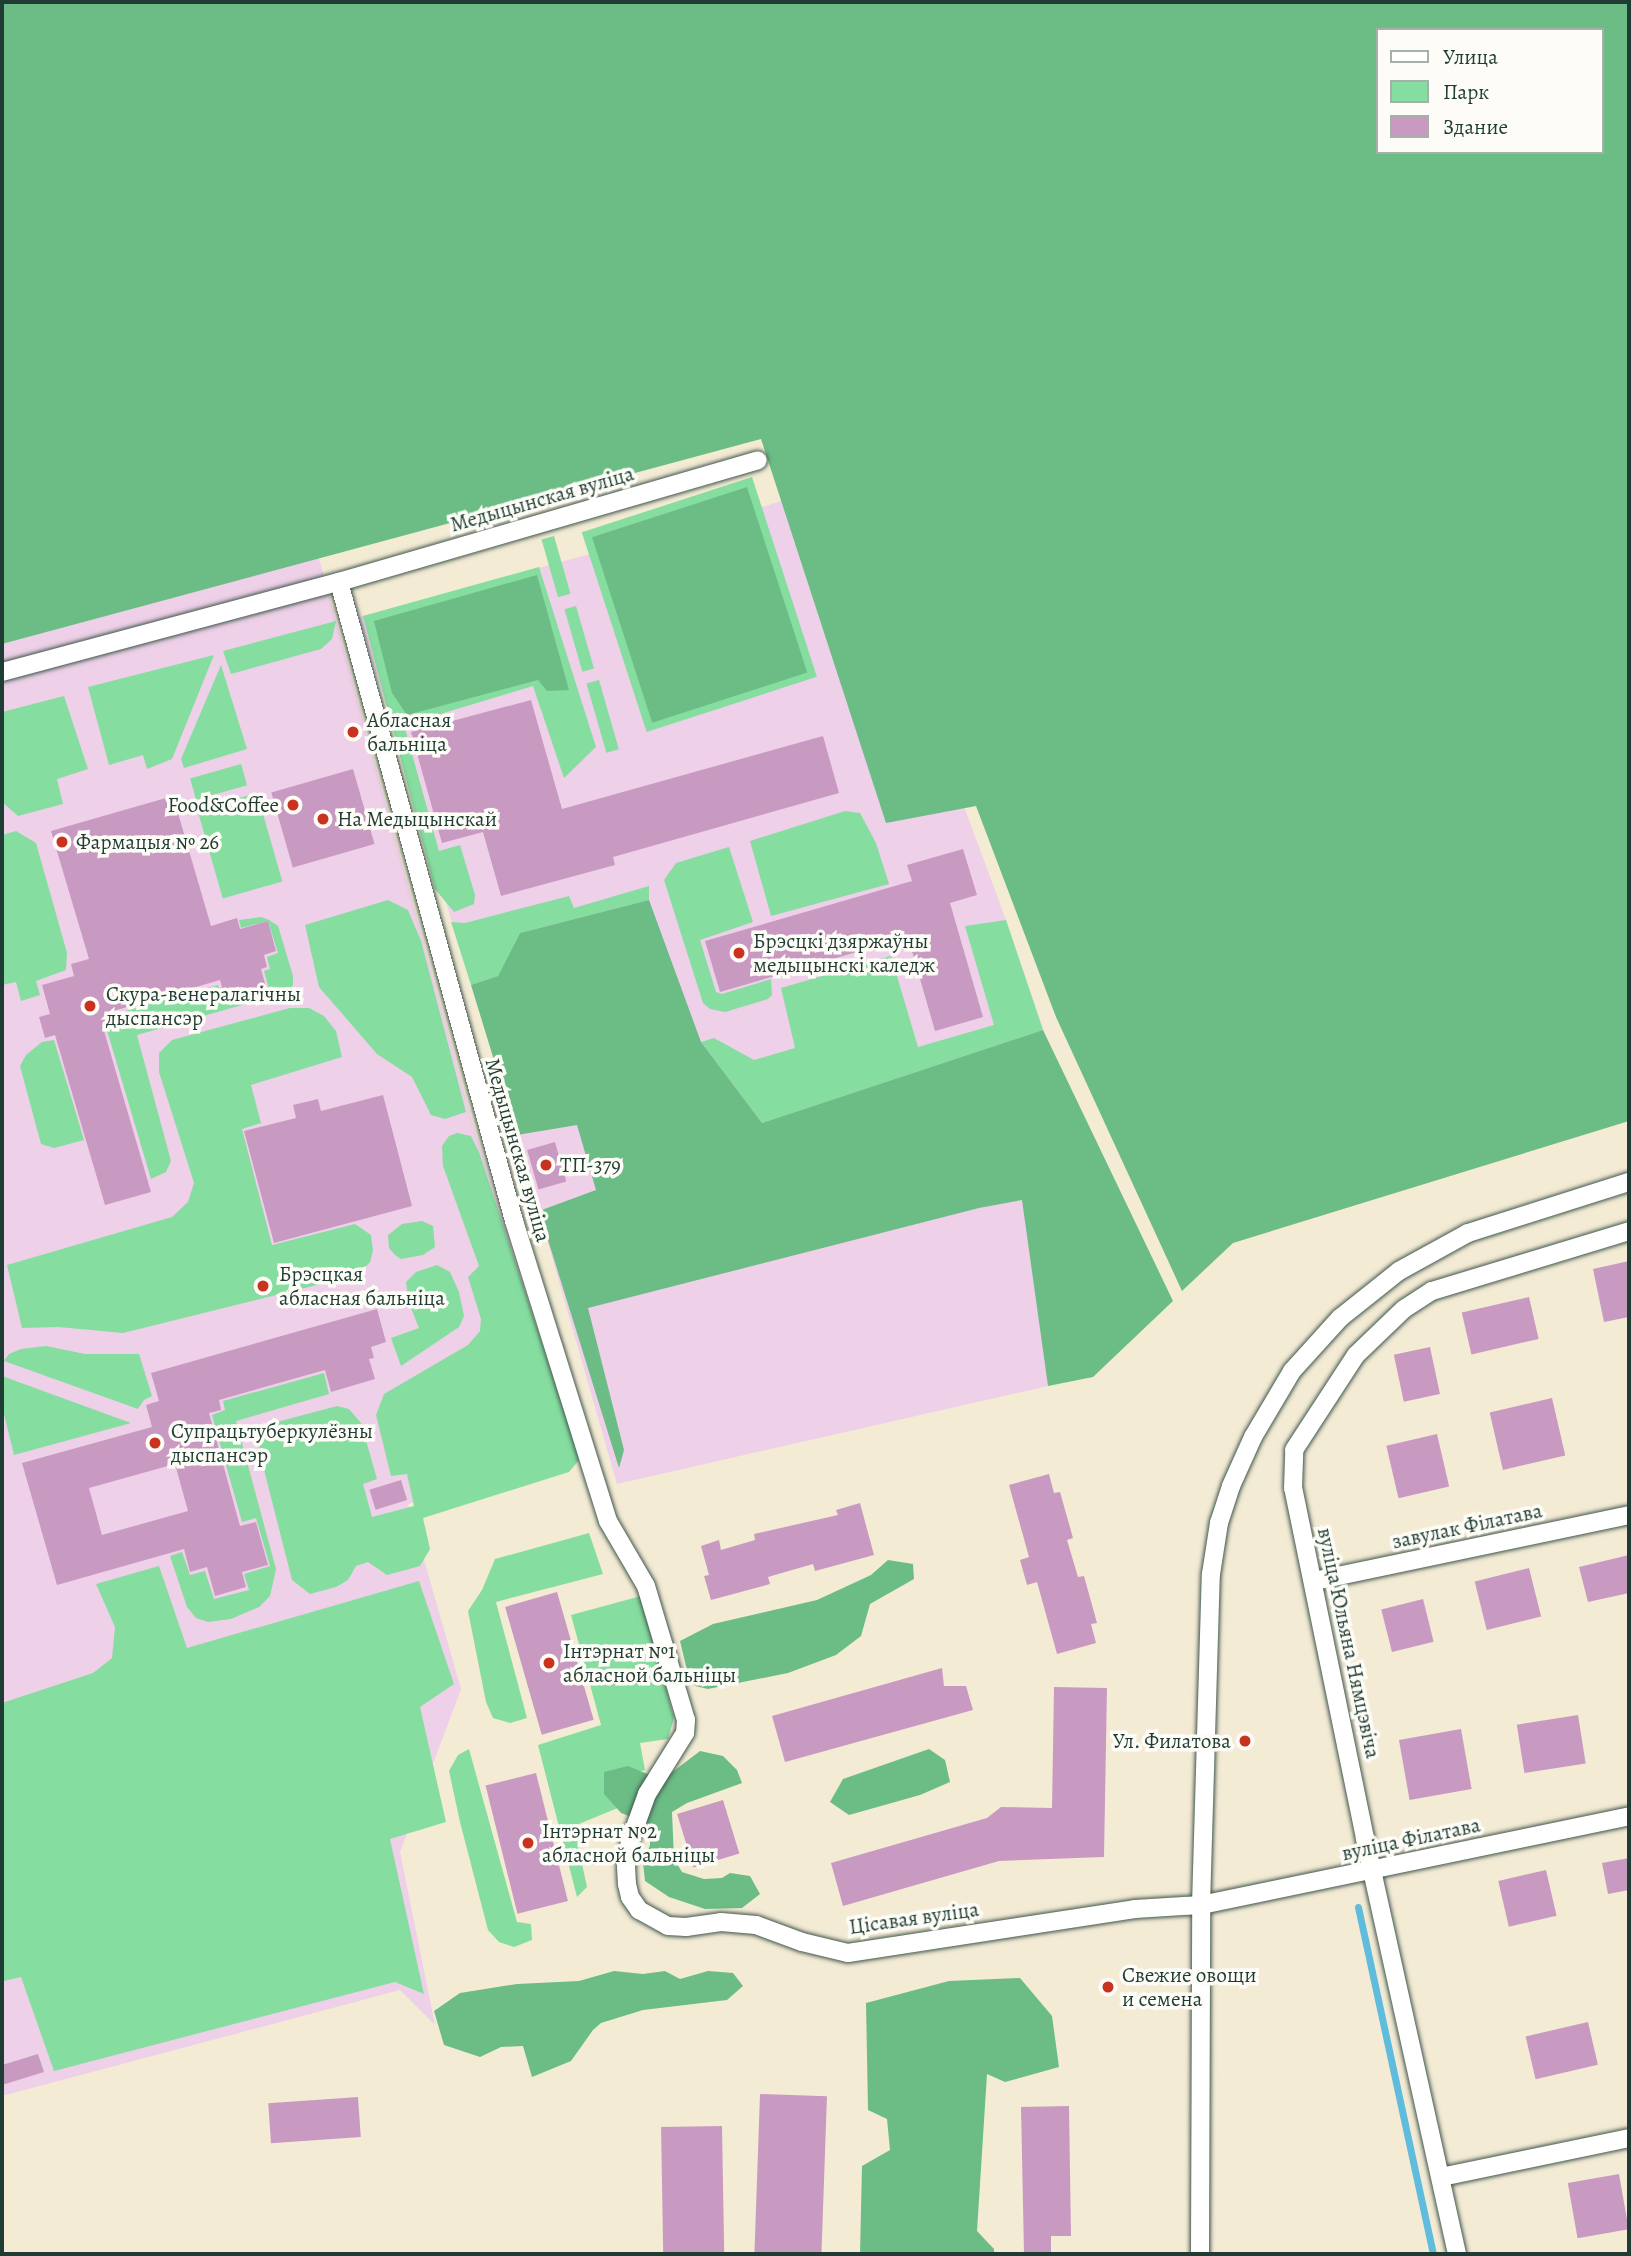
<!DOCTYPE html>
<html>
<head>
<meta charset="utf-8">
<style>
	body { margin:0 }
	#map { position:relative; width:1631px; height:2256px; overflow:hidden; background:#f4ebd5; font-family:Alegreya,serif }
	div>[style] { position:absolute }
	.built>* { inset:0; background:#eed0e8 }
	.green>* { inset:0; background:#86dda0; transform-origin:0 0 }
	.forest>* { inset:0; background:#6cbc86; transform-origin:0 0 }
	.stream>* { height:7px; margin:-3.5px; padding:0 3.5px; transform-origin:3.5px; border-radius:3.5px; background:#5fbcdd }
	.building>* { inset:0; background:#c99ac1; transform-origin:0 0 }
	.roads { filter:drop-shadow(0 0 2px #3f574c) drop-shadow(0 0 2px #3f574c) }
	.minor>* { height:18px; margin:-9px; padding:0 9px; transform-origin:9px; border-radius:9px; background:#fff }
	.dots>* { width:19px; height:19px; translate:-50% -50%; box-sizing:border-box; border:4px solid #fdfcf7; border-radius:50% }
	span { translate:-50% -50%; white-space:nowrap; text-align:center; line-height:1.15; -webkit-text-stroke:7px #fdfcf7; paint-order:stroke }
	.street-label { font-size:21px; color:#1f3d34 }
	.poi-label { font-size:21px; color:#1f3d34 }
	.left { translate:0 -50%; text-align:left }
	.right { translate:-100% -50%; text-align:right }
	.frame { position:absolute; inset:0; border:4px solid #1f3d34; pointer-events:none }
	.legend { position:absolute; left:1376px; top:28px; width:228px; height:126px; box-sizing:border-box; background:#fdfcf7; border:2px solid #a4b0a9; margin:0; padding:9px 12px; list-style:none; font-size:21px; color:#1f3d34 }
	.legend li { display:flex; align-items:center; gap:14px; height:35px }
	.legend b { width:35px; border:2px solid #a4b0a9 }
</style>
</head>
<body>
<div id="map">
	<div class="built">
		<div style="clip-path:polygon(843px 479px,1006px 920px,1124px 1266px,1048px 1386px,617px 1484px,517px 1135px,359px 617px,766px 506px)"></div>
		<div style="clip-path:polygon(319px 558px,472px 1121px,575px 1452px,408px 1504px,461px 1689px,400px 1852px,435px 2025px,400px 1990px,2px 2096px,2px 644px)"></div>
	</div>
	<div class="green">
		<div style="left:752px;top:477px;width:210px;height:179px;rotate:72deg"></div>
		<div style="left:554px;top:536px;width:60px;height:13px;rotate:74deg"></div>
		<div style="clip-path:polygon(539px 567px,596px 747px,564px 778px,533px 686px,404px 725px,439px 851px,460px 845px,475px 895px,474px 904px,454px 912px,435px 889px,363px 616px)"></div>
		<div style="left:576px;top:606px;width:65px;height:12px;rotate:74deg"></div>
		<div style="clip-path:polygon(336px 621px,332px 639px,321px 649px,231px 674px,223px 651px)"></div>
		<div style="clip-path:polygon(214px 655px,172px 759px,147px 769px,143px 755px,109px 765px,88px 687px)"></div>
		<div style="clip-path:polygon(221px 665px,247px 749px,184px 768px,181px 759px)"></div>
		<div style="left:599px;top:680px;width:72px;height:13px;rotate:74deg"></div>
		<div style="clip-path:polygon(64px 696px,88px 769px,57px 779px,63px 804px,18px 816px,2px 802px,2px 712px)"></div>
		<div style="left:241px;top:764px;width:22px;height:53px;rotate:74deg"></div>
		<div style="left:257px;top:793px;width:92px;height:62px;rotate:74deg"></div>
		<div style="clip-path:polygon(845px 811px,860px 813px,876px 843px,889px 884px,771px 916px,750px 841px)"></div>
		<div style="clip-path:polygon(16px 831px,36px 843px,67px 953px,66px 970px,36px 981px,40px 995px,21px 1001px,16px 982px,2px 985px,2px 835px)"></div>
		<div style="clip-path:polygon(729px 847px,753px 922px,700px 940px,716px 992px,722px 994px,771px 979px,772px 995px,768px 999px,725px 1012px,710px 1009px,703px 1003px,664px 880px,676px 863px)"></div>
		<div style="clip-path:polygon(649px 886px,649px 900px,520px 933px,498px 976px,471px 985px,451px 922px,465px 923px,569px 896px,574px 908px)"></div>
		<div style="clip-path:polygon(388px 900px,408px 910px,421px 941px,466px 1112px,445px 1119px,431px 1115px,412px 1077px,377px 1054px,319px 987px,305px 925px)"></div>
		<div style="clip-path:polygon(261px 917px,269px 920px,278px 926px,293px 976px,293px 985px,287px 992px,137px 1035px,171px 1161px,166px 1172px,151px 1179px,106px 1027px,117px 1023px,115px 1014px,218px 985px,224px 1002px,269px 989px,264px 971px,270px 969px,267px 957px,278px 953px,268px 921px,241px 928px,239px 920px)"></div>
		<div style="clip-path:polygon(1006px 920px,1043px 1030px,762px 1123px,701px 1042px,714px 1038px,754px 1060px,795px 1048px,781px 988px,891px 956px,918px 1047px,994px 1025px,965px 926px)"></div>
		<div style="clip-path:polygon(290px 1008px,309px 1008px,324px 1016px,336px 1031px,342px 1057px,251px 1085px,261px 1123px,242px 1129px,272px 1245px,355px 1224px,371px 1235px,373px 1250px,370px 1262px,361px 1272px,325px 1283px,123px 1333px,58px 1327px,22px 1328px,7px 1265px,172px 1217px,188px 1202px,194px 1183px,159px 1072px,159px 1053px,172px 1040px)"></div>
		<div style="clip-path:polygon(54px 1040px,84px 1140px,54px 1148px,41px 1144px,20px 1066px,26px 1055px,42px 1042px)"></div>
		<div style="clip-path:polygon(457px 1133px,471px 1136px,479px 1152px,580px 1459px,569px 1472px,423px 1518px,430px 1549px,420px 1566px,387px 1575px,368px 1562px,356px 1566px,348px 1580px,336px 1587px,310px 1594px,292px 1580px,259px 1450px,262px 1431px,277px 1422px,337px 1406px,349px 1409px,361px 1423px,377px 1479px,363px 1484px,372px 1517px,414px 1506px,407px 1474px,391px 1476px,376px 1415px,384px 1394px,468px 1345px,480px 1331px,481px 1319px,468px 1277px,479px 1266px,443px 1166px,442px 1146px,449px 1136px)"></div>
		<div style="clip-path:polygon(422px 1221px,433px 1226px,435px 1247px,423px 1255px,401px 1259px,395px 1255px,389px 1248px,388px 1235px,402px 1224px)"></div>
		<div style="clip-path:polygon(437px 1265px,450px 1272px,459px 1292px,464px 1316px,459px 1327px,401px 1366px,391px 1338px,419px 1328px,409px 1303px,406px 1282px,416px 1272px)"></div>
		<div style="clip-path:polygon(46px 1346px,85px 1354px,139px 1354px,152px 1396px,144px 1400px,138px 1409px,4px 1361px,9px 1354px,21px 1349px)"></div>
		<div style="clip-path:polygon(324px 1373px,329px 1394px,236px 1421px,276px 1569px,270px 1596px,259px 1607px,231px 1619px,208px 1622px,196px 1618px,187px 1607px,170px 1556px,182px 1552px,190px 1575px,205px 1571px,214px 1599px,249px 1590px,244px 1574px,270px 1566px,256px 1518px,242px 1522px,212px 1415px,225px 1410px,223px 1401px)"></div>
		<div style="clip-path:polygon(2px 1376px,131px 1423px,14px 1455px,2px 1406px)"></div>
		<div style="clip-path:polygon(589px 1533px,603px 1574px,496px 1602px,527px 1718px,510px 1723px,493px 1718px,486px 1702px,468px 1611px,482px 1590px,495px 1559px)"></div>
		<div style="clip-path:polygon(159px 1566px,187px 1648px,419px 1581px,454px 1684px,420px 1707px,446px 1822px,390px 1839px,424px 1994px,395px 1982px,54px 2071px,21px 1977px,4px 1981px,2px 1976px,2px 1703px,93px 1673px,112px 1658px,115px 1627px,96px 1584px)"></div>
		<div style="clip-path:polygon(641px 1596px,674px 1718px,668px 1739px,640px 1743px,645px 1770px,611px 1779px,620px 1807px,574px 1826px,587px 1887px,577px 1897px,538px 1745px,601px 1725px,571px 1615px)"></div>
		<div style="clip-path:polygon(469px 1749px,517px 1922px,531px 1924px,532px 1940px,514px 1947px,499px 1942px,488px 1930px,460px 1822px,449px 1771px,458px 1755px)"></div>
	</div>
	<div class="forest">
		<div style="clip-path:polygon(evenodd,2px 2px,1629px 2px,1629px 1121px,1233px 1243px,1182px 1291px,1056px 1017px,976px 806px,886px 823px,761px 439px,2px 644px,2px 2px,1377px 30px,1601px 30px,1601px 152px,1377px 152px,1377px 30px)"></div>
		<div style="left:747px;top:487px;width:195px;height:163px;rotate:72deg"></div>
		<div style="clip-path:polygon(537px 575px,569px 690px,547px 691px,538px 680px,407px 715px,392px 693px,374px 621px)"></div>
		<div style="clip-path:polygon(649px 900px,701px 1042px,762px 1123px,1043px 1030px,1173px 1301px,1093px 1377px,1048px 1386px,1022px 1200px,979px 1208px,588px 1308px,624px 1450px,619px 1468px,539px 1211px,596px 1190px,577px 1125px,517px 1135px,471px 985px,498px 976px,520px 933px)"></div>
		<div style="clip-path:polygon(888px 1560px,913px 1564px,914px 1579px,870px 1604px,861px 1636px,836px 1655px,788px 1673px,708px 1689px,695px 1686px,686px 1666px,680px 1641px,713px 1624px,817px 1600px,871px 1575px)"></div>
		<div style="clip-path:polygon(929px 1749px,945px 1760px,950px 1782px,920px 1795px,849px 1815px,830px 1802px,843px 1779px)"></div>
		<div style="clip-path:polygon(700px 1751px,723px 1756px,737px 1770px,742px 1783px,687px 1803px,672px 1812px,674px 1859px,682px 1872px,704px 1879px,722px 1878px,730px 1873px,750px 1876px,760px 1894px,742px 1908px,705px 1909px,669px 1897px,645px 1881px,643px 1863px,650px 1845px,650px 1824px,621px 1813px,604px 1794px,604px 1772px,628px 1766px,662px 1780px)"></div>
		<div style="clip-path:polygon(614px 1971px,643px 1974px,665px 1971px,680px 1979px,708px 1971px,733px 1973px,743px 1986px,727px 2000px,643px 2010px,601px 2023px,593px 2030px,571px 2061px,532px 2077px,523px 2046px,501px 2047px,480px 2057px,444px 2045px,434px 2011px,460px 1993px,517px 1984px,579px 1981px)"></div>
		<div style="clip-path:polygon(1020px 1978px,1052px 2016px,1059px 2067px,1005px 2082px,987px 2074px,977px 2231px,994px 2249px,994px 2254px,860px 2254px,862px 2166px,890px 2150px,887px 2119px,868px 2110px,866px 2003px,949px 1981px)"></div>
	</div>
	<div class="stream">
		<div style="left:1358px;top:1907px;width:355px;rotate:77.8deg"></div>
	</div>
	<div class="building">
		<div style="clip-path:polygon(531px 700px,562px 809px,823px 736px,839px 793px,613px 857px,615px 865px,501px 896px,483px 832px,442px 843px,411px 732px)"></div>
		<div style="left:353px;top:769px;width:78px;height:85px;rotate:74deg"></div>
		<div style="clip-path:polygon(173px 796px,211px 926px,237px 918px,240px 929px,268px 921px,276px 951px,264px 955px,267px 967px,261px 969px,266px 987px,225px 999px,220px 980px,110px 1012px,112px 1021px,102px 1024px,151px 1192px,105px 1205px,55px 1035px,45px 1038px,39px 1017px,50px 1014px,42px 985px,74px 976px,71px 964px,89px 959px,51px 831px)"></div>
		<div style="clip-path:polygon(963px 849px,977px 895px,950px 903px,983px 1017px,935px 1031px,908px 937px,720px 992px,705px 941px,912px 881px,907px 865px)"></div>
		<div style="clip-path:polygon(383px 1095px,412px 1206px,274px 1243px,244px 1131px,296px 1118px,293px 1105px,318px 1099px,321px 1111px)"></div>
		<div style="left:555px;top:1142px;width:41px;height:29px;rotate:74deg"></div>
		<div style="clip-path:polygon(1629px 1261px,1629px 1317px,1604px 1322px,1593px 1269px)"></div>
		<div style="left:1529px;top:1297px;width:43px;height:69px;rotate:77deg"></div>
		<div style="clip-path:polygon(evenodd,377px 1309px,386px 1342px,371px 1347px,374px 1358px,369px 1359px,375px 1379px,331px 1392px,325px 1370px,219px 1400px,221px 1410px,209px 1413px,240px 1526px,256px 1522px,268px 1565px,242px 1572px,246px 1587px,215px 1596px,207px 1567px,190px 1572px,184px 1549px,57px 1585px,22px 1463px,152px 1427px,146px 1405px,159px 1401px,151px 1373px,377px 1309px,175px 1464px,188px 1511px,102px 1535px,89px 1488px,175px 1464px)"></div>
		<div style="left:1430px;top:1347px;width:48px;height:37px;rotate:78deg"></div>
		<div style="left:1552px;top:1398px;width:59px;height:64px;rotate:77deg"></div>
		<div style="left:1437px;top:1434px;width:54px;height:52px;rotate:77deg"></div>
		<div style="clip-path:polygon(1049px 1474px,1054px 1493px,1060px 1492px,1073px 1538px,1067px 1540px,1078px 1577px,1084px 1576px,1097px 1623px,1091px 1624px,1096px 1643px,1057px 1654px,1037px 1582px,1027px 1585px,1020px 1560px,1029px 1557px,1009px 1485px)"></div>
		<div style="left:401px;top:1480px;width:21px;height:33px;rotate:73deg"></div>
		<div style="clip-path:polygon(860px 1503px,874px 1555px,815px 1571px,813px 1564px,768px 1577px,770px 1584px,711px 1600px,704px 1576px,709px 1575px,701px 1546px,719px 1540px,721px 1550px,755px 1540px,754px 1534px,838px 1515px,836px 1510px)"></div>
		<div style="clip-path:polygon(1629px 1555px,1629px 1593px,1588px 1602px,1579px 1567px)"></div>
		<div style="left:1529px;top:1568px;width:50px;height:56px;rotate:76deg"></div>
		<div style="left:557px;top:1592px;width:133px;height:54px;rotate:74deg"></div>
		<div style="left:1423px;top:1599px;width:44px;height:43px;rotate:76deg"></div>
		<div style="clip-path:polygon(942px 1668px,944px 1686px,966px 1686px,973px 1710px,785px 1762px,772px 1716px)"></div>
		<div style="clip-path:polygon(1054px 1687px,1107px 1688px,1104px 1857px,999px 1861px,843px 1906px,831px 1863px,987px 1818px,1001px 1807px,1052px 1808px)"></div>
		<div style="left:1578px;top:1715px;width:49px;height:62px;rotate:81deg"></div>
		<div style="left:1461px;top:1729px;width:61px;height:63px;rotate:80deg"></div>
		<div style="left:536px;top:1773px;width:132px;height:52px;rotate:76deg"></div>
		<div style="left:723px;top:1800px;width:56px;height:48px;rotate:73deg"></div>
		<div style="clip-path:polygon(1629px 1858px,1629px 1890px,1608px 1894px,1602px 1863px)"></div>
		<div style="left:1546px;top:1870px;width:47px;height:49px;rotate:77deg"></div>
		<div style="left:1588px;top:2022px;width:44px;height:64px;rotate:77deg"></div>
		<div style="clip-path:polygon(38px 2054px,44px 2072px,2px 2085px,2px 2065px)"></div>
		<div style="left:760px;top:2094px;width:67px;height:160px;rotate:2deg"></div>
		<div style="left:358px;top:2097px;width:40px;height:90px;rotate:86deg"></div>
		<div style="clip-path:polygon(1069px 2106px,1071px 2236px,1051px 2236px,1051px 2254px,1024px 2254px,1021px 2107px)"></div>
		<div style="left:722px;top:2126px;width:128px;height:61px;rotate:89deg"></div>
		<div style="left:1619px;top:2174px;width:56px;height:52px;rotate:80deg"></div>
	</div>
	<div class="roads">
		<div class="minor">
			<div style="left:339px;top:582px;width:663px;rotate:74.68deg"></div>
			<div style="left:514px;top:1221px;width:314px;rotate:72.6deg"></div>
			<div style="left:608px;top:1521px;width:75px;rotate:59.7deg"></div>
			<div style="left:646px;top:1586px;width:140px;rotate:73.4deg"></div>
			<div style="left:686px;top:1720px;width:13px;rotate:94deg"></div>
			<div style="left:685px;top:1733px;width:72px;rotate:121.9deg"></div>
			<div style="left:647px;top:1794px;width:50px;rotate:109.9deg"></div>
			<div style="left:630px;top:1841px;width:25px;rotate:99deg"></div>
			<div style="left:626px;top:1866px;width:18px;rotate:87deg"></div>
			<div style="left:627px;top:1884px;width:13px;rotate:77deg"></div>
			<div style="left:630px;top:1897px;width:16px;rotate:55deg"></div>
			<div style="left:639px;top:1910px;width:33px;rotate:29deg"></div>
			<div style="left:668px;top:1926px;width:18px;rotate:3deg"></div>
			<div style="left:686px;top:1927px;width:35px;rotate:-8deg"></div>
			<div style="left:721px;top:1922px;width:35px;rotate:5deg"></div>
			<div style="left:756px;top:1925px;width:49px;rotate:20.3deg"></div>
			<div style="left:802px;top:1942px;width:47px;rotate:13.4deg"></div>
			<div style="left:848px;top:1953px;width:290px;rotate:-8.7deg"></div>
			<div style="left:1135px;top:1909px;width:66px;rotate:-3.5deg"></div>
			<div style="left:1201px;top:1905px;width:437px;rotate:-11.7deg"></div>
			<div style="left:2px;top:672px;width:349px;rotate:-15deg"></div>
			<div style="left:339px;top:582px;width:436px;rotate:-16.2deg"></div>
			<div style="left:1314px;top:1581px;width:322px;rotate:-11.8deg"></div>
			<div style="left:1441px;top:2177px;width:192px;rotate:-11.7deg"></div>
			<div style="left:1200px;top:2254px;width:349px;rotate:-89.8deg"></div>
			<div style="left:1201px;top:1905px;width:331px;rotate:-88.3deg"></div>
			<div style="left:1211px;top:1574px;width:52px;rotate:-81.1deg"></div>
			<div style="left:1219px;top:1523px;width:39px;rotate:-72deg"></div>
			<div style="left:1231px;top:1486px;width:54px;rotate:-65.8deg"></div>
			<div style="left:1253px;top:1437px;width:77px;rotate:-59.4deg"></div>
			<div style="left:1292px;top:1371px;width:72px;rotate:-47.8deg"></div>
			<div style="left:1340px;top:1318px;width:75px;rotate:-38.5deg"></div>
			<div style="left:1399px;top:1271px;width:79px;rotate:-28.8deg"></div>
			<div style="left:1468px;top:1233px;width:169px;rotate:-17.6deg"></div>
			<div style="left:1457px;top:2254px;width:426px;rotate:-102.5deg"></div>
			<div style="left:1365px;top:1838px;width:357px;rotate:-101.6deg"></div>
			<div style="left:1293px;top:1488px;width:38px;rotate:-88deg"></div>
			<div style="left:1294px;top:1450px;width:113px;rotate:-56.9deg"></div>
			<div style="left:1356px;top:1355px;width:66px;rotate:-43.8deg"></div>
			<div style="left:1404px;top:1309px;width:33px;rotate:-33deg"></div>
			<div style="left:1432px;top:1291px;width:206px;rotate:-16.9deg"></div>
		</div>
	</div>
	<div class="dots">
		<div style="left:353px;top:732px;background:#c8321e"></div>
		<div style="left:293px;top:805px;background:#c8321e"></div>
		<div style="left:323px;top:819px;background:#c8321e"></div>
		<div style="left:62px;top:842px;background:#c8321e"></div>
		<div style="left:739px;top:953px;background:#c8321e"></div>
		<div style="left:90px;top:1006px;background:#c8321e"></div>
		<div style="left:546px;top:1165px;background:#c8321e"></div>
		<div style="left:263px;top:1286px;background:#c8321e"></div>
		<div style="left:155px;top:1443px;background:#c8321e"></div>
		<div style="left:549px;top:1663px;background:#c8321e"></div>
		<div style="left:1245px;top:1741px;background:#c8321e"></div>
		<div style="left:528px;top:1843px;background:#c8321e"></div>
		<div style="left:1108px;top:1987px;background:#c8321e"></div>
	</div>
	<div class="street-label">
		<span style="left:542px;top:499px;rotate:-16deg">Медыцынская вуліца</span>
		<span style="left:518px;top:1150px;rotate:74deg">Медыцынская вуліца</span>
		<span style="left:1467px;top:1526px;rotate:-12deg">завулак Філатава</span>
		<span style="left:1349px;top:1643px;rotate:78deg">вуліца Юльяна Нямцэвіча</span>
		<span style="left:1411px;top:1839px;rotate:-12deg">вуліца Філатава</span>
		<span style="left:914px;top:1918px;rotate:-8deg">Цісавая вуліца</span>
	</div>
	<div class="poi-label">
		<span class="left" style="left:367px;top:732px">Абласная<br>бальніца</span>
		<span class="right" style="left:279px;top:805px">Food&amp;Coffee</span>
		<span class="left" style="left:337px;top:819px">На Медыцынскай</span>
		<span class="left" style="left:76px;top:842px">Фармацыя № 26</span>
		<span class="left" style="left:753px;top:953px">Брэсцкі дзяржаўны<br>медыцынскі каледж</span>
		<span class="left" style="left:106px;top:1006px">Скура-венералагічны<br>дыспансэр</span>
		<span class="left" style="left:560px;top:1165px">ТП-379</span>
		<span class="left" style="left:279px;top:1286px">Брэсцкая<br>абласная бальніца</span>
		<span class="left" style="left:171px;top:1443px">Супрацьтуберкулёзны<br>дыспансэр</span>
		<span class="left" style="left:563px;top:1663px">Інтэрнат №1<br>абласной бальніцы</span>
		<span class="right" style="left:1231px;top:1741px">Ул. Филатова</span>
		<span class="left" style="left:542px;top:1843px">Інтэрнат №2<br>абласной бальніцы</span>
		<span class="left" style="left:1122px;top:1987px">Свежие овощи<br>и семена</span>
	</div>
	<div class="frame"></div>
	<ul class="legend">
	<li><b style="height:9px;background:#fff"></b>Улица</li>
	<li><b style="height:19px;background:#86dda0"></b>Парк</li>
	<li><b style="height:19px;background:#c99ac1"></b>Здание</li>
	</ul>
</div>
</body>
</html>
